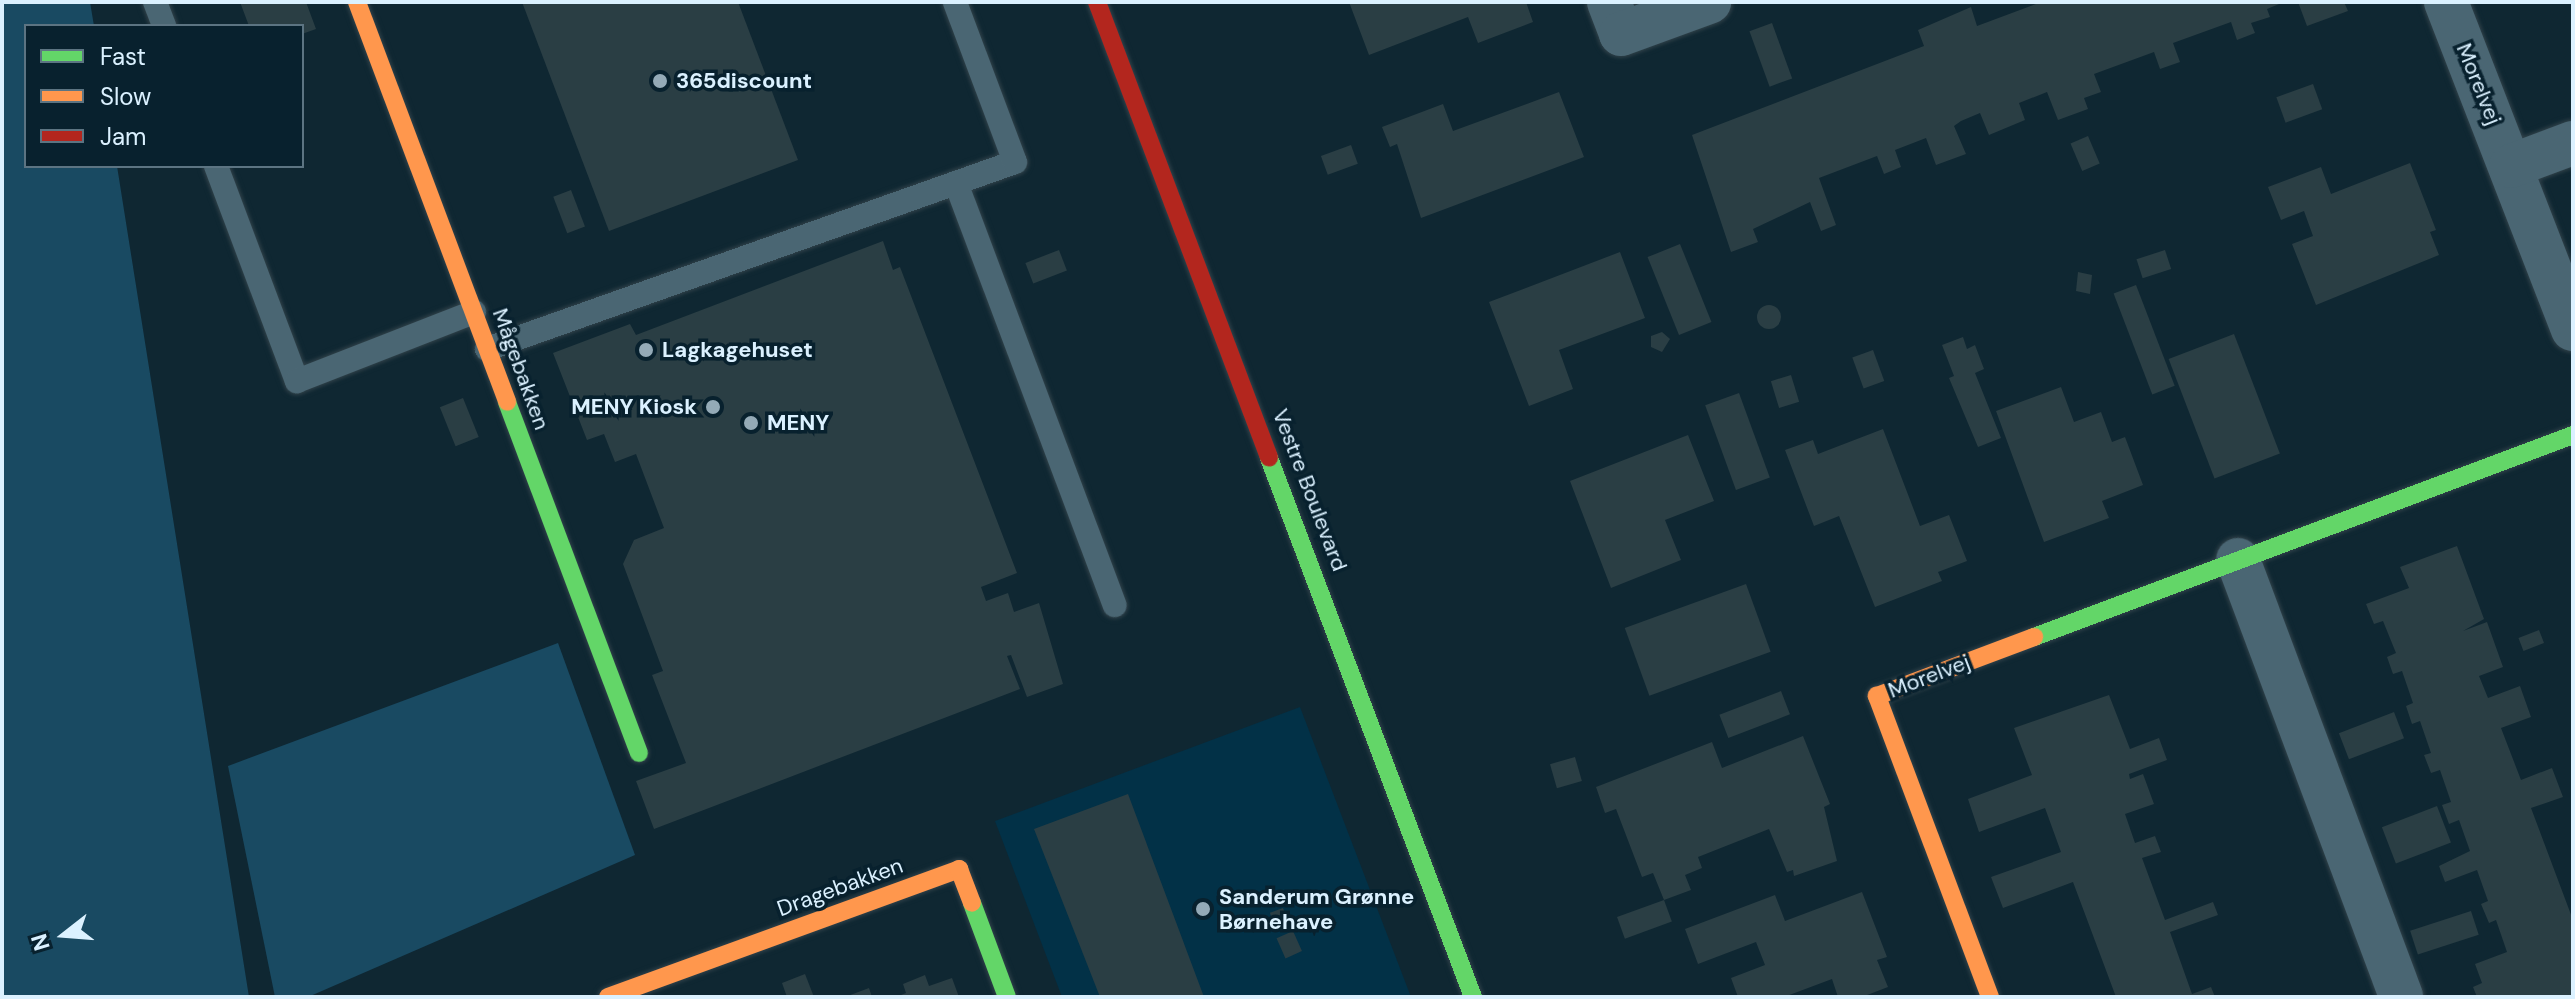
<!DOCTYPE html>
<html>
<head>
<meta charset="utf-8">
<style>
	body { margin:0 }
	#map { position:relative; width:2575px; height:999px; overflow:hidden; background:#0f2732; font-family:"DM Sans",sans-serif }
	div>[style] { position:absolute }
	.built>* { inset:0; background:#023147 }
	.green>* { inset:0; background:#194a62 }
	.building>* { inset:0; background:#2a3e44; transform-origin:0 0 }
	.round { border-radius:50% }
	.roads { filter:drop-shadow(0 0 2px #31424a) drop-shadow(0 0 2px #31424a) }
	.lane>* { height:24px; margin:-12px; padding:0 12px; transform-origin:12px; border-radius:12px; background:#4a6673 }
	.street>* { height:44px; margin:-22px; padding:0 22px; transform-origin:22px; border-radius:22px; background:#4a6673 }
	.fast>* { height:18px; margin:-9px; padding:0 9px; transform-origin:9px; border-radius:9px; background:#63d668 }
	.slow>* { height:18px; margin:-9px; padding:0 9px; transform-origin:9px; border-radius:9px; background:#ff974d }
	.jam>* { height:18px; margin:-9px; padding:0 9px; transform-origin:9px; border-radius:9px; background:#b3261e }
	.dots>* { width:22px; height:22px; translate:-50% -50%; box-sizing:border-box; border:4px solid #08212e; border-radius:50% }
	span { translate:-50% -50%; white-space:nowrap; text-align:center; line-height:1.15; -webkit-text-stroke:7px #08212e; paint-order:stroke }
	.poi-label { font-size:22px; color:#dbf1ff; font-weight:700 }
	.left { translate:0 -50%; text-align:left }
	.right { translate:-100% -50%; text-align:right }
	.street-label { font-size:22px; color:#dbf1ff }
	.frame { position:absolute; inset:0; border:4px solid #dbf1ff; pointer-events:none }
	.legend { position:absolute; left:24px; top:24px; width:280px; height:144px; box-sizing:border-box; background:#08212e; border:2px solid #5c7482; margin:0; padding:10px 14px; list-style:none; font-size:24px; color:#dbf1ff }
	.legend li { display:flex; align-items:center; gap:16px; height:40px }
	.legend b { width:40px; border:2px solid #5c7482 }
	.north { position:absolute; left:24px; top:895px; width:80px; height:80px; -webkit-text-stroke:6px #08212e; paint-order:stroke; rotate:253deg; font-size:22px; font-weight:700; line-height:32px; text-align:center; color:#dbf1ff }
	.north::after { content:''; display:block; margin:auto; width:28px; height:36px; background:#dbf1ff; clip-path:polygon(50% 0,100% 100%,50% 72%,0 100%) }
</style>
</head>
<body>
<div id="map">
	<div class="built">
		<div style="clip-path:polygon(1300px 707px,1411px 997px,1062px 997px,995px 821px)"></div>
	</div>
	<div class="green">
		<div style="clip-path:polygon(2px 2px,90px 2px,94px 26px,26px 26px,26px 166px,117px 166px,249px 997px,2px 997px)"></div>
		<div style="clip-path:polygon(558px 643px,635px 855px,308px 997px,275px 997px,228px 766px)"></div>
	</div>
	<div class="building">
		<div style="clip-path:polygon(240px 2px,306px 2px,316px 29px,302px 34px,302px 26px,249px 26px)"></div>
		<div style="clip-path:polygon(522px 2px,738px 2px,798px 160px,609px 231px)"></div>
		<div style="clip-path:polygon(1349px 2px,1526px 2px,1533px 22px,1478px 43px,1468px 17px,1369px 55px)"></div>
		<div style="clip-path:polygon(2041px 2px,2284px 2px,2267px 9px,2270px 17px,2251px 23px,2255px 33px,2237px 40px,2231px 22px,2173px 43px,2180px 62px,2160px 69px,2154px 52px,2094px 74px,2101px 92px,2084px 98px,2088px 109px,2058px 120px,2047px 92px,2019px 103px,2025px 120px,1989px 135px,1980px 113px,1961px 121px,1954px 126px,1966px 154px,1936px 165px,1926px 138px,1895px 150px,1901px 167px,1884px 174px,1877px 156px,1819px 178px,1836px 225px,1821px 231px,1810px 202px,1753px 229px,1758px 242px,1731px 252px,1692px 135px,1924px 46px,1918px 30px,1971px 7px,1977px 26px)"></div>
		<div style="clip-path:polygon(2298px 2px,2344px 2px,2348px 11px,2307px 26px)"></div>
		<div style="left:1772px;top:23px;width:59px;height:24px;rotate:70deg"></div>
		<div style="left:2313px;top:84px;width:27px;height:39px;rotate:70deg"></div>
		<div style="clip-path:polygon(1559px 92px,1584px 157px,1421px 218px,1397px 144px,1390px 147px,1382px 127px,1443px 104px,1453px 131px)"></div>
		<div style="left:2088px;top:136px;width:30px;height:19px;rotate:67deg"></div>
		<div style="left:1351px;top:145px;width:20px;height:32px;rotate:70deg"></div>
		<div style="clip-path:polygon(2410px 163px,2436px 230px,2430px 232px,2439px 255px,2316px 305px,2292px 244px,2313px 236px,2304px 211px,2281px 220px,2268px 187px,2321px 167px,2331px 194px)"></div>
		<div style="left:571px;top:190px;width:39px;height:19px;rotate:69deg"></div>
		<div style="clip-path:polygon(883px 241px,893px 270px,900px 267px,1017px 573px,981px 587px,986px 601px,1008px 593px,1014px 612px,1039px 603px,1063px 684px,1027px 697px,1011px 655px,1007px 656px,1020px 689px,654px 829px,636px 781px,686px 763px,652px 675px,663px 671px,623px 564px,634px 540px,664px 528px,636px 454px,615px 462px,604px 434px,587px 440px,553px 353px,630px 324px,636px 335px)"></div>
		<div style="left:1680px;top:244px;width:84px;height:35px;rotate:68deg"></div>
		<div style="left:1059px;top:250px;width:22px;height:36px;rotate:69deg"></div>
		<div style="left:2165px;top:250px;width:20px;height:30px;rotate:72deg"></div>
		<div style="clip-path:polygon(1620px 252px,1645px 318px,1559px 350px,1573px 389px,1529px 406px,1489px 302px)"></div>
		<div style="clip-path:polygon(2078px 272px,2092px 275px,2090px 294px,2076px 291px)"></div>
		<div style="left:2136px;top:285px;width:108px;height:24px;rotate:69deg"></div>
		<div class="round" style="left:1757px;top:305px;width:24px;height:24px"></div>
		<div style="clip-path:polygon(1662px 332px,1670px 339px,1662px 352px,1651px 347px,1651px 336px)"></div>
		<div style="left:2234px;top:334px;width:128px;height:70px;rotate:69deg"></div>
		<div style="clip-path:polygon(1963px 337px,1967px 349px,1975px 345px,1984px 369px,1975px 373px,2001px 438px,1978px 447px,1949px 378px,1954px 376px,1942px 345px)"></div>
		<div style="left:1873px;top:350px;width:33px;height:22px;rotate:70deg"></div>
		<div style="left:1791px;top:375px;width:28px;height:21px;rotate:73deg"></div>
		<div style="clip-path:polygon(2061px 387px,2074px 422px,2101px 412px,2112px 442px,2125px 437px,2143px 485px,2102px 501px,2109px 518px,2044px 542px,1996px 411px)"></div>
		<div style="left:1739px;top:393px;width:90px;height:36px;rotate:70deg"></div>
		<div style="left:463px;top:398px;width:42px;height:25px;rotate:68deg"></div>
		<div style="clip-path:polygon(1883px 429px,1920px 526px,1949px 515px,1967px 561px,1938px 572px,1942px 581px,1875px 607px,1839px 516px,1814px 526px,1785px 450px,1813px 440px,1818px 454px)"></div>
		<div style="clip-path:polygon(1688px 435px,1714px 501px,1665px 520px,1681px 560px,1611px 588px,1570px 481px)"></div>
		<div style="clip-path:polygon(2457px 546px,2484px 619px,2463px 631px,2487px 622px,2503px 667px,2479px 676px,2488px 698px,2520px 686px,2531px 717px,2501px 728px,2521px 780px,2552px 768px,2563px 797px,2531px 808px,2573px 920px,2573px 997px,2477px 997px,2473px 987px,2482px 983px,2475px 964px,2507px 952px,2496px 920px,2489px 923px,2481px 904px,2488px 901px,2477px 870px,2445px 882px,2439px 866px,2470px 851px,2459px 820px,2449px 824px,2442px 805px,2451px 802px,2440px 770px,2431px 773px,2424px 755px,2431px 753px,2420px 721px,2412px 724px,2406px 706px,2413px 703px,2402px 671px,2393px 674px,2387px 657px,2396px 653px,2383px 621px,2374px 624px,2366px 604px,2409px 588px,2400px 567px)"></div>
		<div style="left:1746px;top:584px;width:72px;height:129px;rotate:70deg"></div>
		<div style="left:2539px;top:630px;width:14px;height:22px;rotate:69deg"></div>
		<div style="left:1781px;top:691px;width:25px;height:66px;rotate:69deg"></div>
		<div style="clip-path:polygon(2109px 695px,2130px 749px,2159px 738px,2167px 760px,2129px 774px,2130px 779px,2143px 774px,2154px 804px,2125px 814px,2135px 843px,2155px 836px,2161px 852px,2142px 858px,2165px 920px,2213px 902px,2218px 915px,2170px 932px,2192px 994px,2211px 987px,2215px 997px,2116px 997px,2073px 882px,2003px 908px,1991px 877px,2061px 852px,2045px 808px,1979px 832px,1968px 799px,2032px 775px,2014px 728px)"></div>
		<div style="left:2394px;top:712px;width:28px;height:59px;rotate:69deg"></div>
		<div style="clip-path:polygon(1803px 736px,1830px 804px,1824px 807px,1837px 861px,1794px 876px,1793px 870px,1787px 872px,1769px 829px,1698px 857px,1702px 868px,1685px 875px,1691px 890px,1664px 900px,1653px 873px,1642px 877px,1616px 809px,1605px 813px,1596px 787px,1712px 742px,1722px 768px)"></div>
		<div style="left:1575px;top:757px;width:25px;height:26px;rotate:74deg"></div>
		<div style="clip-path:polygon(1128px 794px,1204px 997px,1100px 997px,1034px 829px)"></div>
		<div style="left:2437px;top:806px;width:39px;height:59px;rotate:69deg"></div>
		<div style="clip-path:polygon(1862px 892px,1887px 957px,1877px 960px,1888px 987px,1862px 997px,1838px 997px,1832px 979px,1784px 997px,1738px 997px,1731px 978px,1765px 965px,1756px 942px,1698px 964px,1685px 929px,1775px 895px,1785px 921px)"></div>
		<div style="left:1664px;top:900px;width:23px;height:50px;rotate:70deg"></div>
		<div style="left:1283px;top:908px;width:15px;height:14px;rotate:70deg"></div>
		<div style="left:2471px;top:911px;width:25px;height:64px;rotate:72deg"></div>
		<div style="left:1293px;top:931px;width:22px;height:18px;rotate:66deg"></div>
		<div style="clip-path:polygon(805px 974px,814px 997px,787px 997px,782px 983px)"></div>
		<div style="clip-path:polygon(925px 975px,929px 986px,952px 978px,959px 997px,896px 997px,906px 993px,903px 984px)"></div>
		<div style="clip-path:polygon(869px 988px,872px 997px,845px 997px)"></div>
	</div>
	<div class="roads">
		<div class="lane">
			<div style="left:155px;top:2px;width:26px;rotate:69deg"></div>
			<div style="left:216px;top:166px;width:230px;rotate:69.4deg"></div>
			<div style="left:297px;top:381px;width:190px;rotate:-21.3deg"></div>
			<div style="left:956px;top:183px;width:451px;rotate:69.4deg"></div>
			<div style="left:487px;top:349px;width:560px;rotate:-19.5deg"></div>
			<div style="left:1015px;top:162px;width:171px;rotate:-110.6deg"></div>
		</div>
		<div class="street">
			<div style="left:1609px;top:2px;width:34px;rotate:69deg"></div>
			<div style="left:1621px;top:34px;width:94px;rotate:-20deg"></div>
			<div style="left:2446px;top:2px;width:351px;rotate:68.8deg"></div>
			<div style="left:2511px;top:166px;width:66px;rotate:-20.4deg"></div>
			<div style="left:2238px;top:560px;width:466px;rotate:69.5deg"></div>
		</div>
		<div class="fast">
			<div style="left:507px;top:402px;width:375px;rotate:69.4deg"></div>
			<div style="left:1269px;top:458px;width:576px;rotate:69.27deg"></div>
			<div style="left:2034px;top:637px;width:576px;rotate:-20.54deg"></div>
			<div style="left:972px;top:903px;width:100px;rotate:69.6deg"></div>
		</div>
		<div class="slow">
			<div style="left:357px;top:2px;width:427px;rotate:69.4deg"></div>
			<div style="left:608px;top:997px;width:374px;rotate:-20deg"></div>
			<div style="left:959px;top:869px;width:36px;rotate:69deg"></div>
			<div style="left:1990px;top:997px;width:322px;rotate:-110.6deg"></div>
			<div style="left:1877px;top:696px;width:168px;rotate:-20.6deg"></div>
		</div>
		<div class="jam">
			<div style="left:1097px;top:2px;width:487px;rotate:69.3deg"></div>
		</div>
	</div>
	<div class="dots">
		<div style="left:660px;top:81px;background:#94aab7"></div>
		<div style="left:646px;top:350px;background:#94aab7"></div>
		<div style="left:713px;top:407px;background:#94aab7"></div>
		<div style="left:751px;top:423px;background:#94aab7"></div>
		<div style="left:1203px;top:909px;background:#94aab7"></div>
	</div>
	<div class="poi-label">
		<span class="left" style="left:676px;top:81px">365discount</span>
		<span class="left" style="left:662px;top:350px">Lagkagehuset</span>
		<span class="right" style="left:697px;top:407px">MENY Kiosk</span>
		<span class="left" style="left:767px;top:423px">MENY</span>
		<span class="left" style="left:1219px;top:909px">Sanderum Grønne<br>Børnehave</span>
	</div>
	<div class="street-label">
		<span style="left:2479px;top:84px;rotate:68deg">Morelvej</span>
		<span style="left:521px;top:369px;rotate:70deg">Mågebakken</span>
		<span style="left:1310px;top:490px;rotate:69deg">Vestre Boulevard</span>
		<span style="left:1929px;top:676px;rotate:-21deg">Morelvej</span>
		<span style="left:840px;top:887px;rotate:-20deg">Dragebakken</span>
	</div>
	<div class="frame"></div>
	<ul class="legend">
	<li><b style="height:10px;background:#63d668"></b>Fast</li>
	<li><b style="height:10px;background:#ff974d"></b>Slow</li>
	<li><b style="height:10px;background:#b3261e"></b>Jam</li>
	</ul>
	<div class="north">N</div>
</div>
</body>
</html>
